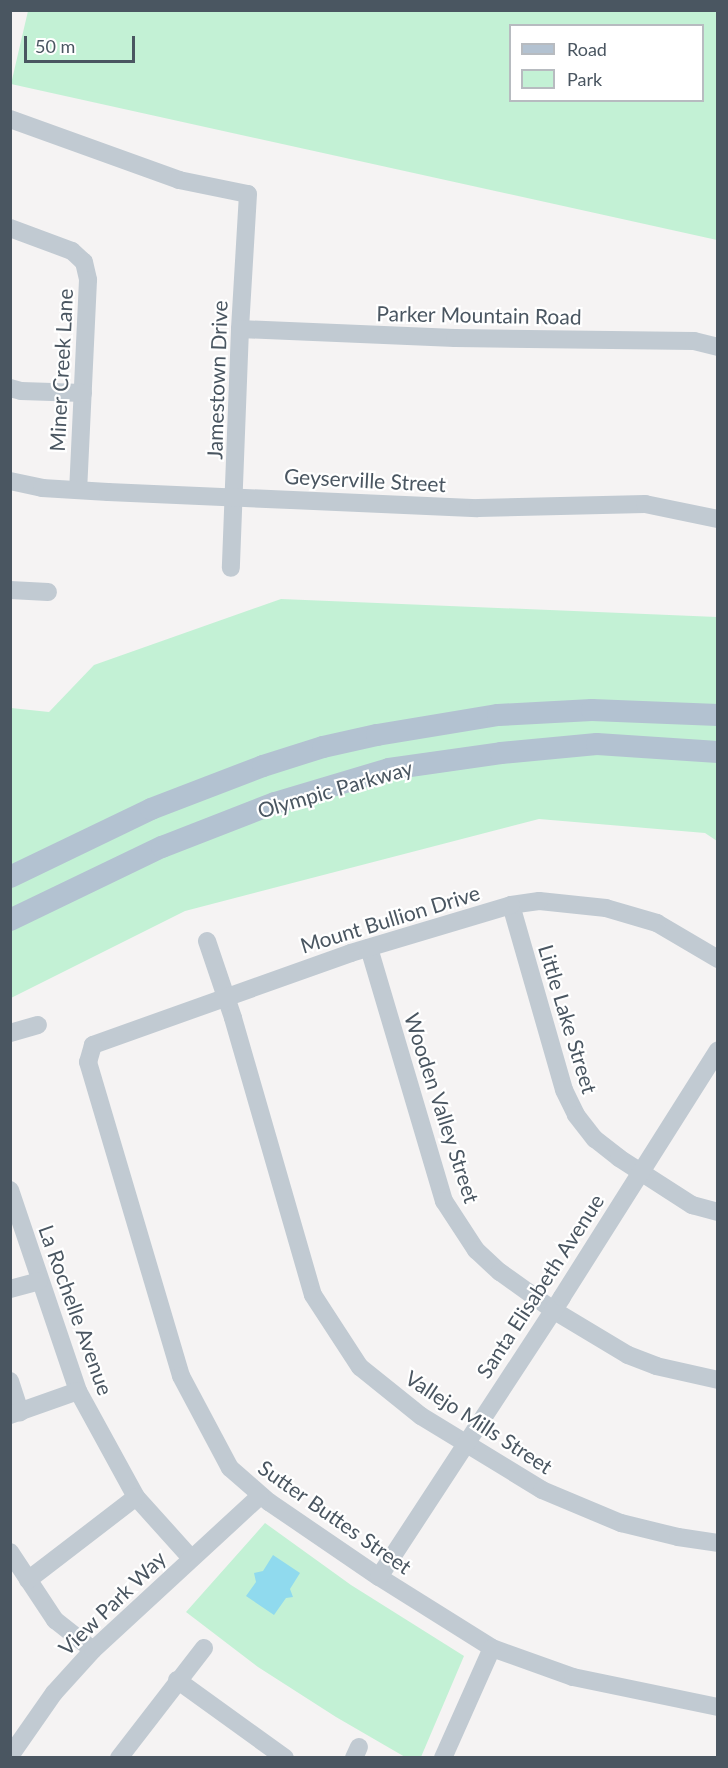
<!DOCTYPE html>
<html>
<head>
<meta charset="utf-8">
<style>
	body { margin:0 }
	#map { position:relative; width:728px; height:1768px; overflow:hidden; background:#f5f3f3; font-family:Lato,sans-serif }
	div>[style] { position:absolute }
	.green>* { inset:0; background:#c3f1d5 }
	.water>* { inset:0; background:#90daee }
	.minor>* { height:18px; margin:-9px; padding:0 9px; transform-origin:9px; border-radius:9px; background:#c1cad2 }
	.major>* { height:22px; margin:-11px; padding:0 11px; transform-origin:11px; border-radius:11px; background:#b3c2d1 }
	span { translate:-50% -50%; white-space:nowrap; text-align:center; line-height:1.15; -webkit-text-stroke:4.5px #fff; paint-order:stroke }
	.street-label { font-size:21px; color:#4a5661 }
	.frame { position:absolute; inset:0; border:12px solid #4a5661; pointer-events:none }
	.legend { position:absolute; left:509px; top:24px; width:195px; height:78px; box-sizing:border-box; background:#fff; border:2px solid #b7bbc0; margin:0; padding:8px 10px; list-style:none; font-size:18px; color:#4a5661 }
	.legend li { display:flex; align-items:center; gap:12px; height:30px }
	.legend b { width:30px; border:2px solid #b7bbc0 }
	.scale { position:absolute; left:24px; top:36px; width:111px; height:27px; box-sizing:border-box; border:3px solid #4a5661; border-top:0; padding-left:8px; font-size:18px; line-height:21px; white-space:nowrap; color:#4a5661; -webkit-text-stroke:4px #fff; paint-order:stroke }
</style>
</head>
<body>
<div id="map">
	<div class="green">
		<div style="clip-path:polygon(evenodd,28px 11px,717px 11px,717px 240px,11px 84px,28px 11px,510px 26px,702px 26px,702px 100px,510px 100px,510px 26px)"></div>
		<div style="clip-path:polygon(281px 599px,717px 617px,717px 841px,705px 833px,539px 819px,185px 911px,11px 998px,11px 708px,49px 712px,94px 665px)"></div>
		<div style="clip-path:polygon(265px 1523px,351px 1585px,464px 1656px,421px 1757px,405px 1757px,336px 1717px,258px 1667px,186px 1612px)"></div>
	</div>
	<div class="water">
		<div style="clip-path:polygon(273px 1555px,300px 1573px,290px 1589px,293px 1597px,286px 1598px,274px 1615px,246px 1596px,256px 1582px,254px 1573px,263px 1571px)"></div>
	</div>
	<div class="minor">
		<div style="left:10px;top:119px;width:180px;rotate:19.8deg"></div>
		<div style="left:179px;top:180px;width:70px;rotate:11.5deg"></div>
		<div style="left:248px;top:194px;width:135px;rotate:93.4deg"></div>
		<div style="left:240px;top:329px;width:239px;rotate:92.2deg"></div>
		<div style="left:10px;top:228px;width:66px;rotate:20.4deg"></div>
		<div style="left:72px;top:251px;width:16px;rotate:43deg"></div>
		<div style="left:84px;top:262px;width:18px;rotate:77deg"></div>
		<div style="left:88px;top:280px;width:210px;rotate:92.7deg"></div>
		<div style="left:240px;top:329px;width:215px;rotate:2.4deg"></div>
		<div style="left:455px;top:338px;width:239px;rotate:0.7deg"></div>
		<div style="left:694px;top:341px;width:25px;rotate:14deg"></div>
		<div style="left:10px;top:388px;width:11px;rotate:15deg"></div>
		<div style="left:21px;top:391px;width:62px;rotate:1.8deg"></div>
		<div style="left:10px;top:481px;width:33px;rotate:12deg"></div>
		<div style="left:42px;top:488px;width:66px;rotate:3.5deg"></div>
		<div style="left:108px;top:492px;width:370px;rotate:2.5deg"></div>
		<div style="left:478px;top:508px;width:167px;rotate:-1.4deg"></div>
		<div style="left:645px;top:504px;width:75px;rotate:11.6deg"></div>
		<div style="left:10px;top:590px;width:38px;rotate:3deg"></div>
		<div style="left:511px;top:905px;width:192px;rotate:74deg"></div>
		<div style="left:564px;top:1090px;width:28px;rotate:64deg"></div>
		<div style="left:576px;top:1115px;width:31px;rotate:52deg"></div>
		<div style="left:595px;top:1139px;width:31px;rotate:38deg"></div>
		<div style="left:619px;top:1158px;width:87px;rotate:32.8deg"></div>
		<div style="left:692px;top:1205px;width:27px;rotate:15deg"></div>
		<div style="left:207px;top:941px;width:81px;rotate:71.3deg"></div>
		<div style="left:233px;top:1018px;width:288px;rotate:73.9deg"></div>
		<div style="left:313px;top:1295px;width:86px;rotate:56.9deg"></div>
		<div style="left:360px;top:1367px;width:78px;rotate:38.8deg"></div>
		<div style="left:421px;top:1416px;width:142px;rotate:31.4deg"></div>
		<div style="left:542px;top:1490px;width:86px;rotate:22.7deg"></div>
		<div style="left:621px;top:1523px;width:59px;rotate:13.8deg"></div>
		<div style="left:678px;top:1537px;width:40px;rotate:8.5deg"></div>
		<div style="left:369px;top:948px;width:264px;rotate:73.5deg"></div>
		<div style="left:444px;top:1201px;width:59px;rotate:56.9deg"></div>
		<div style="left:476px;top:1250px;width:33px;rotate:43deg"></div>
		<div style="left:500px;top:1272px;width:65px;rotate:35.6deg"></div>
		<div style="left:553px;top:1310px;width:87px;rotate:31deg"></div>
		<div style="left:628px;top:1355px;width:30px;rotate:21deg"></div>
		<div style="left:656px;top:1366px;width:64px;rotate:12.7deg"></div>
		<div style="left:718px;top:959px;width:71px;rotate:-149.5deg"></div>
		<div style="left:657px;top:923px;width:53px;rotate:-163.6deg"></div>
		<div style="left:606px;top:908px;width:67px;rotate:-174deg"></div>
		<div style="left:539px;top:901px;width:28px;rotate:172deg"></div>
		<div style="left:511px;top:905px;width:167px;rotate:163.3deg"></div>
		<div style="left:351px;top:953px;width:274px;rotate:160.4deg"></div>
		<div style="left:93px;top:1045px;width:18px;rotate:106deg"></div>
		<div style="left:88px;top:1062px;width:327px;rotate:73.5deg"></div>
		<div style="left:181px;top:1376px;width:104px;rotate:62deg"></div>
		<div style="left:230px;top:1468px;width:52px;rotate:41.1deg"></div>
		<div style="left:269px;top:1502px;width:133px;rotate:34.3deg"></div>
		<div style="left:379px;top:1577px;width:133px;rotate:32.1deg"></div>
		<div style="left:492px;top:1648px;width:86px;rotate:19.7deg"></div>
		<div style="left:573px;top:1677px;width:148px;rotate:11.7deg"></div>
		<div style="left:10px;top:1033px;width:29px;rotate:-16deg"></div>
		<div style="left:10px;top:1190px;width:212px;rotate:71.3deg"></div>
		<div style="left:78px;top:1391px;width:121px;rotate:61.3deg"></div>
		<div style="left:136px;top:1497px;width:82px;rotate:48deg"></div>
		<div style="left:10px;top:1289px;width:30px;rotate:-15deg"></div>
		<div style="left:10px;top:1381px;width:33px;rotate:72deg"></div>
		<div style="left:10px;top:1415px;width:72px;rotate:-19.4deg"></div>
		<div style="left:10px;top:1552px;width:82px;rotate:56.5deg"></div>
		<div style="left:55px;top:1620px;width:48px;rotate:38.3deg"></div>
		<div style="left:379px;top:1577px;width:334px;rotate:-56.8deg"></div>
		<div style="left:562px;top:1297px;width:292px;rotate:-57.7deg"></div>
		<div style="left:28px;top:1580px;width:136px;rotate:-37.5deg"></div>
		<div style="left:177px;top:1680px;width:133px;rotate:35.8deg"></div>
		<div style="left:10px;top:1756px;width:77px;rotate:-55.1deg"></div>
		<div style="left:54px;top:1693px;width:58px;rotate:-47.8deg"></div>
		<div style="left:93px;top:1650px;width:227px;rotate:-42.7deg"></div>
		<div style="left:119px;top:1758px;width:139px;rotate:-52.3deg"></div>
		<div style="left:354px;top:1758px;width:12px;rotate:-66deg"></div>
		<div style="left:443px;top:1758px;width:120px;rotate:-66deg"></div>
	</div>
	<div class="major">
		<div style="left:10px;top:877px;width:157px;rotate:-25.7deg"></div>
		<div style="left:151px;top:809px;width:120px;rotate:-21deg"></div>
		<div style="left:263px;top:766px;width:63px;rotate:-17.6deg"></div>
		<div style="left:323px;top:747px;width:55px;rotate:-12.5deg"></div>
		<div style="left:377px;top:735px;width:123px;rotate:-9.4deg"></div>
		<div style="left:498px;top:715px;width:94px;rotate:-3deg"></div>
		<div style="left:592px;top:710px;width:126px;rotate:2.3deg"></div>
		<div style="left:10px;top:920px;width:169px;rotate:-25.7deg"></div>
		<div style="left:162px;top:847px;width:121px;rotate:-21.3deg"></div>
		<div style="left:275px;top:803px;width:119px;rotate:-16.6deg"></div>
		<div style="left:389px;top:769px;width:113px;rotate:-8.1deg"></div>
		<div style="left:501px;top:753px;width:96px;rotate:-5.4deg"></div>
		<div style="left:597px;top:744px;width:121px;rotate:3.8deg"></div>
	</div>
	<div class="street-label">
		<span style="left:479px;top:315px;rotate:1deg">Parker Mountain Road</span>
		<span style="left:61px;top:370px;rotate:-87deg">Miner Creek Lane</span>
		<span style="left:217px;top:380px;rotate:-88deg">Jamestown Drive</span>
		<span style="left:365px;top:480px;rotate:3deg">Geyserville Street</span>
		<span style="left:335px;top:789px;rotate:-16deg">Olympic Parkway</span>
		<span style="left:390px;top:919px;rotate:-17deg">Mount Bullion Drive</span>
		<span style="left:568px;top:1019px;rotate:73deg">Little Lake Street</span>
		<span style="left:442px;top:1108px;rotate:72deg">Wooden Valley Street</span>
		<span style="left:540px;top:1286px;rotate:-57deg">Santa Elisabeth Avenue</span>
		<span style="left:76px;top:1310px;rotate:70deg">La Rochelle Avenue</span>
		<span style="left:479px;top:1422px;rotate:33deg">Vallejo Mills Street</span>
		<span style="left:335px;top:1517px;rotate:35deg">Sutter Buttes Street</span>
		<span style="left:112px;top:1603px;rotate:-44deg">View Park Way</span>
	</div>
	<div class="frame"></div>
	<ul class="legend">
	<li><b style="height:8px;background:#b3c2d1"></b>Road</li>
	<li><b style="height:16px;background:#c3f1d5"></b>Park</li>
	</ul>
	<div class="scale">50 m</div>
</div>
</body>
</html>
